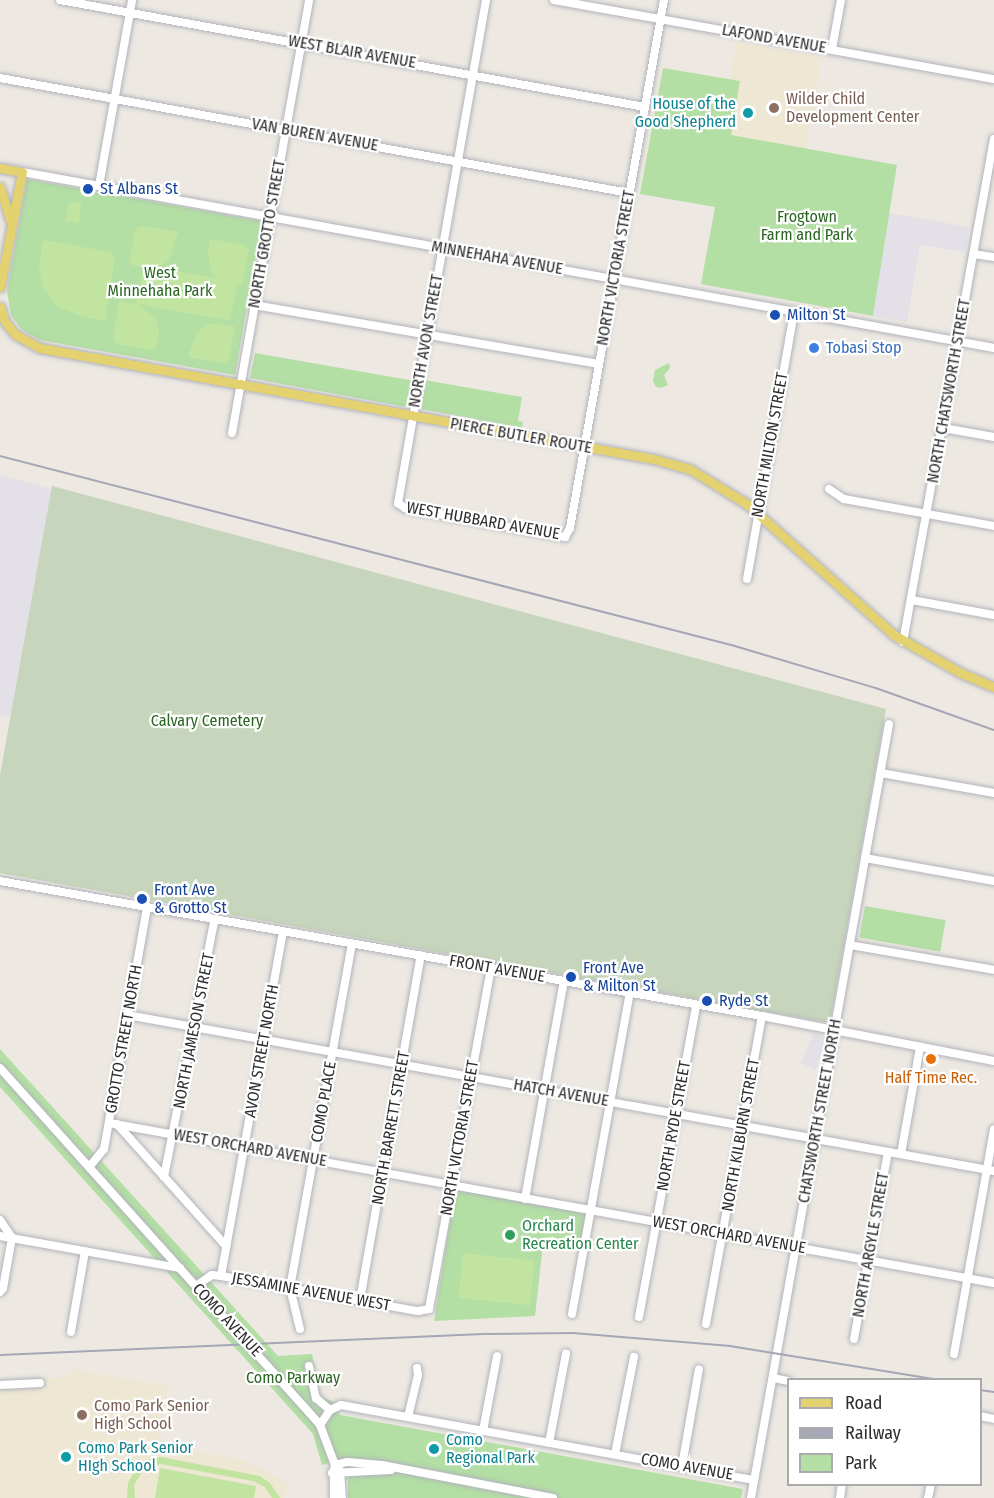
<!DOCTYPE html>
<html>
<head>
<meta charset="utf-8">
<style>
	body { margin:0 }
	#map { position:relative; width:994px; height:1498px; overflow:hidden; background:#ede9e2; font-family:"Fira Sans Condensed",sans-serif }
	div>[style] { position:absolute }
	.industrial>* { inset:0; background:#e3e1e7; transform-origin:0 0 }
	.education>* { inset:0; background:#ede7d4 }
	.green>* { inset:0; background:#b3dea4; transform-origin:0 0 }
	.cemetery>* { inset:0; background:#c6d5bb }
	.pitch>* { inset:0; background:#c2e4a1; transform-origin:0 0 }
	.roads { filter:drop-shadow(0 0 2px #b2b3bc) drop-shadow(0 0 2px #b2b3bc) }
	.minor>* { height:8px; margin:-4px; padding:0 4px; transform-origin:4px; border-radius:4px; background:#fff }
	.major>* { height:9px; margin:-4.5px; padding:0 4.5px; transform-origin:4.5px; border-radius:4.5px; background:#e4d270 }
	.rail>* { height:1.5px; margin:-0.75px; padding:0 0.75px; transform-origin:0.75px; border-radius:0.75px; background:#a5a6b6 }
	.dots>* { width:16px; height:16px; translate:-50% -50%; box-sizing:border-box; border:3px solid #fff; border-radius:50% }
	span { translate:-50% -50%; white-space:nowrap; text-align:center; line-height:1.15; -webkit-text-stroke:4.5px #fff; paint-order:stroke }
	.street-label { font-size:16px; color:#2e2e2e }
	.education-label { font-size:16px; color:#785e54 }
	.left { translate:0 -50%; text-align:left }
	.culture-label { font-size:16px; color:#0d838f }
	.right { translate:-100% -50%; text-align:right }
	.transit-label { font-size:16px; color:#164399 }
	.park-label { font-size:16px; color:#2b6523 }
	.shop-label { font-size:16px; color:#366cbe }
	.food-label { font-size:16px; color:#c56008 }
	.leisure-label { font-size:16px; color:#27864d }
	.legend { position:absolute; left:787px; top:1378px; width:195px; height:108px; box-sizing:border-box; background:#fff; border:2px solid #ababab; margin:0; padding:8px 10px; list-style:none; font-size:18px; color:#2e2e2e }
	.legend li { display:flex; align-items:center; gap:12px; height:30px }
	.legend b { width:30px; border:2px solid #ababab }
</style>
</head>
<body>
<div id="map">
	<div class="industrial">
		<div style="clip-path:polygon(889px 213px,969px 227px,965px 252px,920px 245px,907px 322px,873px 316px)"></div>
		<div style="clip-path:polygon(0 475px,52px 489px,11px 716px,0 715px)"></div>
		<div style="left:813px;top:1033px;width:16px;height:33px;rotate:22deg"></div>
	</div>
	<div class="education">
		<div style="clip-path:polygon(736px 42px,822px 57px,805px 149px,730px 135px,740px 82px,730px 79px)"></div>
		<div style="clip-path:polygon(71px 1369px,168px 1386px,159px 1444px,247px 1461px,246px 1465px,263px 1468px,287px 1484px,284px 1498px,0 1498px,0 1379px,68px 1378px)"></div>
	</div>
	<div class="green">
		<div style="clip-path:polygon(663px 68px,740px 81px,731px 135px,897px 165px,873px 316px,701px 284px,715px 207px,640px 194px)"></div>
		<div style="clip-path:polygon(27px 179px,262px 221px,235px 375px,40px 340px,22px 330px,11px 315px,7px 291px)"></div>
		<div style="clip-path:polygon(255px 353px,415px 381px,411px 404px,406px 407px,250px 378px)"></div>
		<div style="clip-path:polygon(669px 363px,670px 368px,664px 375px,668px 385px,661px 388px,656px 387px,653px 381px,655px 370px)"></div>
		<div style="clip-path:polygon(424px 380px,522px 397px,518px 421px,523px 422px,522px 428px,421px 409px,419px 404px)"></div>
		<div style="left:865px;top:906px;width:82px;height:32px;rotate:10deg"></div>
		<div style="clip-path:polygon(0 1049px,278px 1356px,312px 1354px,320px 1396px,334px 1402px,340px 1415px,743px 1489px,741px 1498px,348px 1498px,348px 1458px,322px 1465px,313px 1434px,0 1087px)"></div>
		<div style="clip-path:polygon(455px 1189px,588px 1213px,582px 1249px,543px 1244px,535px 1316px,434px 1321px)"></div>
	</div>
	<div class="cemetery">
		<div style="clip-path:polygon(52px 486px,886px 709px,830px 1023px,0 873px,0 775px)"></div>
	</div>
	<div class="pitch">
		<div style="left:69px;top:201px;width:13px;height:20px;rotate:9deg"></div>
		<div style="clip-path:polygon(142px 226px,178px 232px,169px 260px,160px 268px,217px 278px,211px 272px,208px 254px,210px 239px,245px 245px,249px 250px,242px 285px,237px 285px,230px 321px,138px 304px,156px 318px,159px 333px,155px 351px,116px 344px,113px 338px,119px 301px,136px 304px,143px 268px,129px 264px,135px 229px)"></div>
		<div style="clip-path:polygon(43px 240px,111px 252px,115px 258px,105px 321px,80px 316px,58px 307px,43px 288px,39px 266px)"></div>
		<div style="clip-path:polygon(218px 323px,235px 327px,229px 360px,225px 363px,188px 357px,196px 334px,206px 324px)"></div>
		<div style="left:463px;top:1253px;width:72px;height:45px;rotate:6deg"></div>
		<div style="clip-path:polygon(161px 1457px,260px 1476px,270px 1483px,280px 1498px,272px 1498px,265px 1487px,253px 1481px,161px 1464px,151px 1466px,142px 1472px,134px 1485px,135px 1498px,127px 1498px,128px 1483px,137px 1467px,149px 1459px)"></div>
		<div style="clip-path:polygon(160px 1468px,256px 1486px,254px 1498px,155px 1498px)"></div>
	</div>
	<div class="roads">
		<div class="minor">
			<div style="left:60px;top:0;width:595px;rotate:10.37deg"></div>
			<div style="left:486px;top:0;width:511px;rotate:99.92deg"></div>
			<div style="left:398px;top:503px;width:9px;rotate:36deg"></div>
			<div style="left:405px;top:508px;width:163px;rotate:10.3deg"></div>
			<div style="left:565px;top:537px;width:10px;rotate:-61deg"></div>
			<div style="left:570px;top:528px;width:536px;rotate:-79.91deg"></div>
			<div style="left:554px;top:0;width:447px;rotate:10.2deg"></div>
			<div style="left:832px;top:49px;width:50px;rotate:-79.6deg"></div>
			<div style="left:0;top:78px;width:639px;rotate:10.36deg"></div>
			<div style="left:22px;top:172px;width:988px;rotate:10.26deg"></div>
			<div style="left:99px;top:186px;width:189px;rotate:-79.9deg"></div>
			<div style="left:974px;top:254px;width:20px;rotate:9deg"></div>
			<div style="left:254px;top:305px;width:350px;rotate:9.7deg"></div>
			<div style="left:943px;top:428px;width:52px;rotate:10deg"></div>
			<div style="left:232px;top:433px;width:440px;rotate:-79.9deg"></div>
			<div style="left:829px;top:489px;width:18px;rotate:34deg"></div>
			<div style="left:844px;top:499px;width:152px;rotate:10.2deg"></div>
			<div style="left:747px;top:579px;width:271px;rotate:-80deg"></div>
			<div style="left:912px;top:600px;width:83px;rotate:10.4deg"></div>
			<div style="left:903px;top:642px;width:511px;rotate:-79.75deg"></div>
			<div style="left:881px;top:773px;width:115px;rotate:10deg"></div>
			<div style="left:865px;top:858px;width:131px;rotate:10.1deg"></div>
			<div style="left:0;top:881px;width:774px;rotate:10.05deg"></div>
			<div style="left:762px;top:1016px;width:236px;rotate:11deg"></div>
			<div style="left:850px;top:945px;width:146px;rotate:9.8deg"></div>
			<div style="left:127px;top:1015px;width:881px;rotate:10.2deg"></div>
			<div style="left:0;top:1068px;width:479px;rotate:48.1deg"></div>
			<div style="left:320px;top:1425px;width:43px;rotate:69.4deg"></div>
			<div style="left:335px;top:1465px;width:8px;rotate:50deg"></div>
			<div style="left:340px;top:1471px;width:27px;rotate:86deg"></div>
			<div style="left:109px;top:1123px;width:899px;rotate:10.25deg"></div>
			<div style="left:117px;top:1124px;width:164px;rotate:48.2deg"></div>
			<div style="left:901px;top:1154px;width:109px;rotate:-79.9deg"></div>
			<div style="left:90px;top:1166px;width:22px;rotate:-51deg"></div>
			<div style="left:104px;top:1149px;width:245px;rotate:-79.9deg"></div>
			<div style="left:164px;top:1177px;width:261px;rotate:-78.9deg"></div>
			<div style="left:525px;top:1199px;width:221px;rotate:-79.9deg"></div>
			<div style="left:0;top:1220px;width:22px;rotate:56deg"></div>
			<div style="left:12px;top:1238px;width:51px;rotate:100.2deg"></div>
			<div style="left:3px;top:1288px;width:5px;rotate:127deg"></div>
			<div style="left:0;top:1236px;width:183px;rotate:10.1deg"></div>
			<div style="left:221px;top:1276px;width:349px;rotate:-79.8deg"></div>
			<div style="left:196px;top:1286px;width:19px;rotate:-35deg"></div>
			<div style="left:212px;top:1275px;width:9px;rotate:6deg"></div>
			<div style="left:221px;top:1276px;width:200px;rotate:10.1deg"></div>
			<div style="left:418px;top:1311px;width:11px;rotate:-10deg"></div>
			<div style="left:429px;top:1309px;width:348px;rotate:-79.7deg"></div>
			<div style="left:360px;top:1300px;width:350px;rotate:-80deg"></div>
			<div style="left:572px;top:1314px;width:326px;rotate:-79.8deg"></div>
			<div style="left:639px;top:1317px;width:317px;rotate:-79.6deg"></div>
			<div style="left:706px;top:1324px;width:313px;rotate:-79.7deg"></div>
			<div style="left:300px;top:1329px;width:42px;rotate:-103.7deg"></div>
			<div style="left:290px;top:1288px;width:349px;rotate:-79.8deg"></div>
			<div style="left:71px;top:1332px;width:82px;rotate:-80.2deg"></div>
			<div style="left:854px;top:1339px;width:190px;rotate:-79.7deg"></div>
			<div style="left:954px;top:1354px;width:228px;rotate:-79.9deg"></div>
			<div style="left:309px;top:1366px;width:33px;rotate:78deg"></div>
			<div style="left:316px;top:1398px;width:18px;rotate:41deg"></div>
			<div style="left:773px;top:1378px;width:15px;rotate:11deg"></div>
			<div style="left:0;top:1385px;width:40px;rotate:-2.9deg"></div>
			<div style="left:980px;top:1416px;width:14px;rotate:12deg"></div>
			<div style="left:408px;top:1417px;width:43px;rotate:-76.6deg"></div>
			<div style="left:418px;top:1375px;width:7px;rotate:-98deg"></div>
			<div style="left:320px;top:1425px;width:18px;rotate:-56deg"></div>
			<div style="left:330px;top:1410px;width:12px;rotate:-24deg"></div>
			<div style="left:341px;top:1405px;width:420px;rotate:10.3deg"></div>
			<div style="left:483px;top:1431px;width:76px;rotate:-79.4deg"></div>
			<div style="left:549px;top:1443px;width:91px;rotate:-79.2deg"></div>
			<div style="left:615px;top:1454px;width:99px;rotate:-78.9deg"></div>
			<div style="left:335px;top:1465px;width:12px;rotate:-14deg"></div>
			<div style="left:347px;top:1462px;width:35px;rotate:5deg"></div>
			<div style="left:382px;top:1465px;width:174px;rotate:10.9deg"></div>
			<div style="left:682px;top:1466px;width:98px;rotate:-80.1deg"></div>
			<div style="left:332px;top:1473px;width:59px;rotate:-2.9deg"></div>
			<div style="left:334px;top:1498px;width:29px;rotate:-90deg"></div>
			<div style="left:751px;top:1498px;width:786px;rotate:-79.89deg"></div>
			<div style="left:840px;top:1498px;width:14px;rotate:-82deg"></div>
			<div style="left:928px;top:1498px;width:14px;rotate:-78deg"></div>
		</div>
		<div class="major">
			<div style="left:0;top:168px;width:22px;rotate:10deg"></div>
			<div style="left:22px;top:172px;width:117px;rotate:100.8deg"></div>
			<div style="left:0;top:187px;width:34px;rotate:73deg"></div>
			<div style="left:0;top:307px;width:16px;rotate:72deg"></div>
			<div style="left:5px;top:322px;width:17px;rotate:50deg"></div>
			<div style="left:16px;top:335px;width:27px;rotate:28deg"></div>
			<div style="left:40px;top:348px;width:624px;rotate:10.25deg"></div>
			<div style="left:654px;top:459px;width:37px;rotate:16deg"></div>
			<div style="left:690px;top:469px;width:67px;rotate:31.6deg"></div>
			<div style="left:747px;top:504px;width:197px;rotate:41.7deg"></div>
			<div style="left:894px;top:635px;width:77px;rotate:29.6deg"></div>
			<div style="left:961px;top:673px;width:36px;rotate:23deg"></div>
		</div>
	</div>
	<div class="rail">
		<div style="left:0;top:456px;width:759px;rotate:14.49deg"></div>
		<div style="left:735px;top:646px;width:147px;rotate:16.6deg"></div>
		<div style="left:876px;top:688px;width:125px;rotate:19.6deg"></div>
		<div style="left:0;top:1355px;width:489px;rotate:-2.5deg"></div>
		<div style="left:489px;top:1334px;width:84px;rotate:-0.7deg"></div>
		<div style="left:573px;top:1333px;width:158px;rotate:4.7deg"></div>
		<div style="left:730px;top:1346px;width:212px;rotate:9.2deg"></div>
		<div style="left:980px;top:1390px;width:14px;rotate:8deg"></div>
	</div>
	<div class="dots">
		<div style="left:774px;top:108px;background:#8d6e63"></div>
		<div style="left:748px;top:113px;background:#0f9aa8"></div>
		<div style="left:88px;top:189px;background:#1a4fb4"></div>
		<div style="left:775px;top:315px;background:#1a4fb4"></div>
		<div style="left:814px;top:348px;background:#3f7fe0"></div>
		<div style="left:142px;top:899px;background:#1a4fb4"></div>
		<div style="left:571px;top:977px;background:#1a4fb4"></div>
		<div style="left:707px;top:1001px;background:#1a4fb4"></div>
		<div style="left:931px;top:1059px;background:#e8710a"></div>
		<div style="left:510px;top:1235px;background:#2e9e5b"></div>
		<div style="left:82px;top:1415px;background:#8d6e63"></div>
		<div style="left:434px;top:1449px;background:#0f9aa8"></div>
		<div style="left:66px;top:1457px;background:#0f9aa8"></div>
	</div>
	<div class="street-label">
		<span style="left:774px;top:39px;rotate:10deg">LAFOND AVENUE</span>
		<span style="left:352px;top:52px;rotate:10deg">WEST BLAIR AVENUE</span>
		<span style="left:315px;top:135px;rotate:10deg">VAN BUREN AVENUE</span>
		<span style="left:267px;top:234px;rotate:-80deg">NORTH GROTTO STREET</span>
		<span style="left:497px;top:258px;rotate:10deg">MINNEHAHA AVENUE</span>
		<span style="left:616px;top:268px;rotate:-80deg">NORTH VICTORIA STREET</span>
		<span style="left:426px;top:341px;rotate:-80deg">NORTH AVON STREET</span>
		<span style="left:949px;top:391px;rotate:-80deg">NORTH CHATSWORTH STREET</span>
		<span style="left:521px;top:436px;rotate:10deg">PIERCE BUTLER ROUTE</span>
		<span style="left:770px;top:445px;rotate:-80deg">NORTH MILTON STREET</span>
		<span style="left:483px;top:521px;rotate:10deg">WEST HUBBARD AVENUE</span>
		<span style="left:497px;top:969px;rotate:10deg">FRONT AVENUE</span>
		<span style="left:194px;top:1031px;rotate:-79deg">NORTH JAMESON STREET</span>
		<span style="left:124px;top:1039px;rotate:-80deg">GROTTO STREET NORTH</span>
		<span style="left:262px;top:1051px;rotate:-80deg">AVON STREET NORTH</span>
		<span style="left:561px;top:1093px;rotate:10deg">HATCH AVENUE</span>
		<span style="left:324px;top:1102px;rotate:-80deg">COMO PLACE</span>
		<span style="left:820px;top:1111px;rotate:-80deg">CHATSWORTH STREET NORTH</span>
		<span style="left:674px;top:1126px;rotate:-80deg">NORTH RYDE STREET</span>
		<span style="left:391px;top:1128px;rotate:-80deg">NORTH BARRETT STREET</span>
		<span style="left:741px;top:1135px;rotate:-80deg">NORTH KILBURN STREET</span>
		<span style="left:460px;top:1138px;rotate:-80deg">NORTH VICTORIA STREET</span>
		<span style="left:250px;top:1148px;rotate:10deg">WEST ORCHARD AVENUE</span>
		<span style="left:729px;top:1235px;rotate:10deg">WEST ORCHARD AVENUE</span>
		<span style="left:871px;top:1245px;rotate:-80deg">NORTH ARGYLE STREET</span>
		<span style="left:311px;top:1292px;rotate:10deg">JESSAMINE AVENUE WEST</span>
		<span style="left:227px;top:1320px;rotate:47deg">COMO AVENUE</span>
		<span style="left:687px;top:1467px;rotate:10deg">COMO AVENUE</span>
	</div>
	<div class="education-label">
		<span class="left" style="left:786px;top:108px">Wilder Child<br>Development Center</span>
		<span class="left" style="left:94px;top:1415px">Como Park Senior<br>High School</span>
	</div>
	<div class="culture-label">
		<span class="right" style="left:736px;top:113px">House of the<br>Good Shepherd</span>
		<span class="left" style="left:446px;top:1449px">Como<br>Regional Park</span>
		<span class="left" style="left:78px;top:1457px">Como Park Senior<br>HIgh School</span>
	</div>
	<div class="transit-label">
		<span class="left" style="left:100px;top:189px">St Albans St</span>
		<span class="left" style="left:787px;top:315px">Milton St</span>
		<span class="left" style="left:154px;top:899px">Front Ave<br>&amp; Grotto St</span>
		<span class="left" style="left:583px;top:977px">Front Ave<br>&amp; Milton St</span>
		<span class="left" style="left:719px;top:1001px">Ryde St</span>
	</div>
	<div class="park-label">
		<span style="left:807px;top:226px">Frogtown<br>Farm and Park</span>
		<span style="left:160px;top:282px">West<br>Minnehaha Park</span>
		<span style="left:207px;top:721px">Calvary Cemetery</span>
		<span style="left:293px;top:1378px">Como Parkway</span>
	</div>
	<div class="shop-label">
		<span class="left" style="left:826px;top:348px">Tobasi Stop</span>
	</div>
	<div class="food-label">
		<span style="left:931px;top:1078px">Half Time Rec.</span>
	</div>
	<div class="leisure-label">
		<span class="left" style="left:522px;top:1235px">Orchard<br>Recreation Center</span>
	</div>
	<ul class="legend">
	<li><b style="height:8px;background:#e4d270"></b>Road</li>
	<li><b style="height:8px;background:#a5a6b6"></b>Railway</li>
	<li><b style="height:16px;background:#b3dea4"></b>Park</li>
	</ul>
</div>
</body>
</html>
